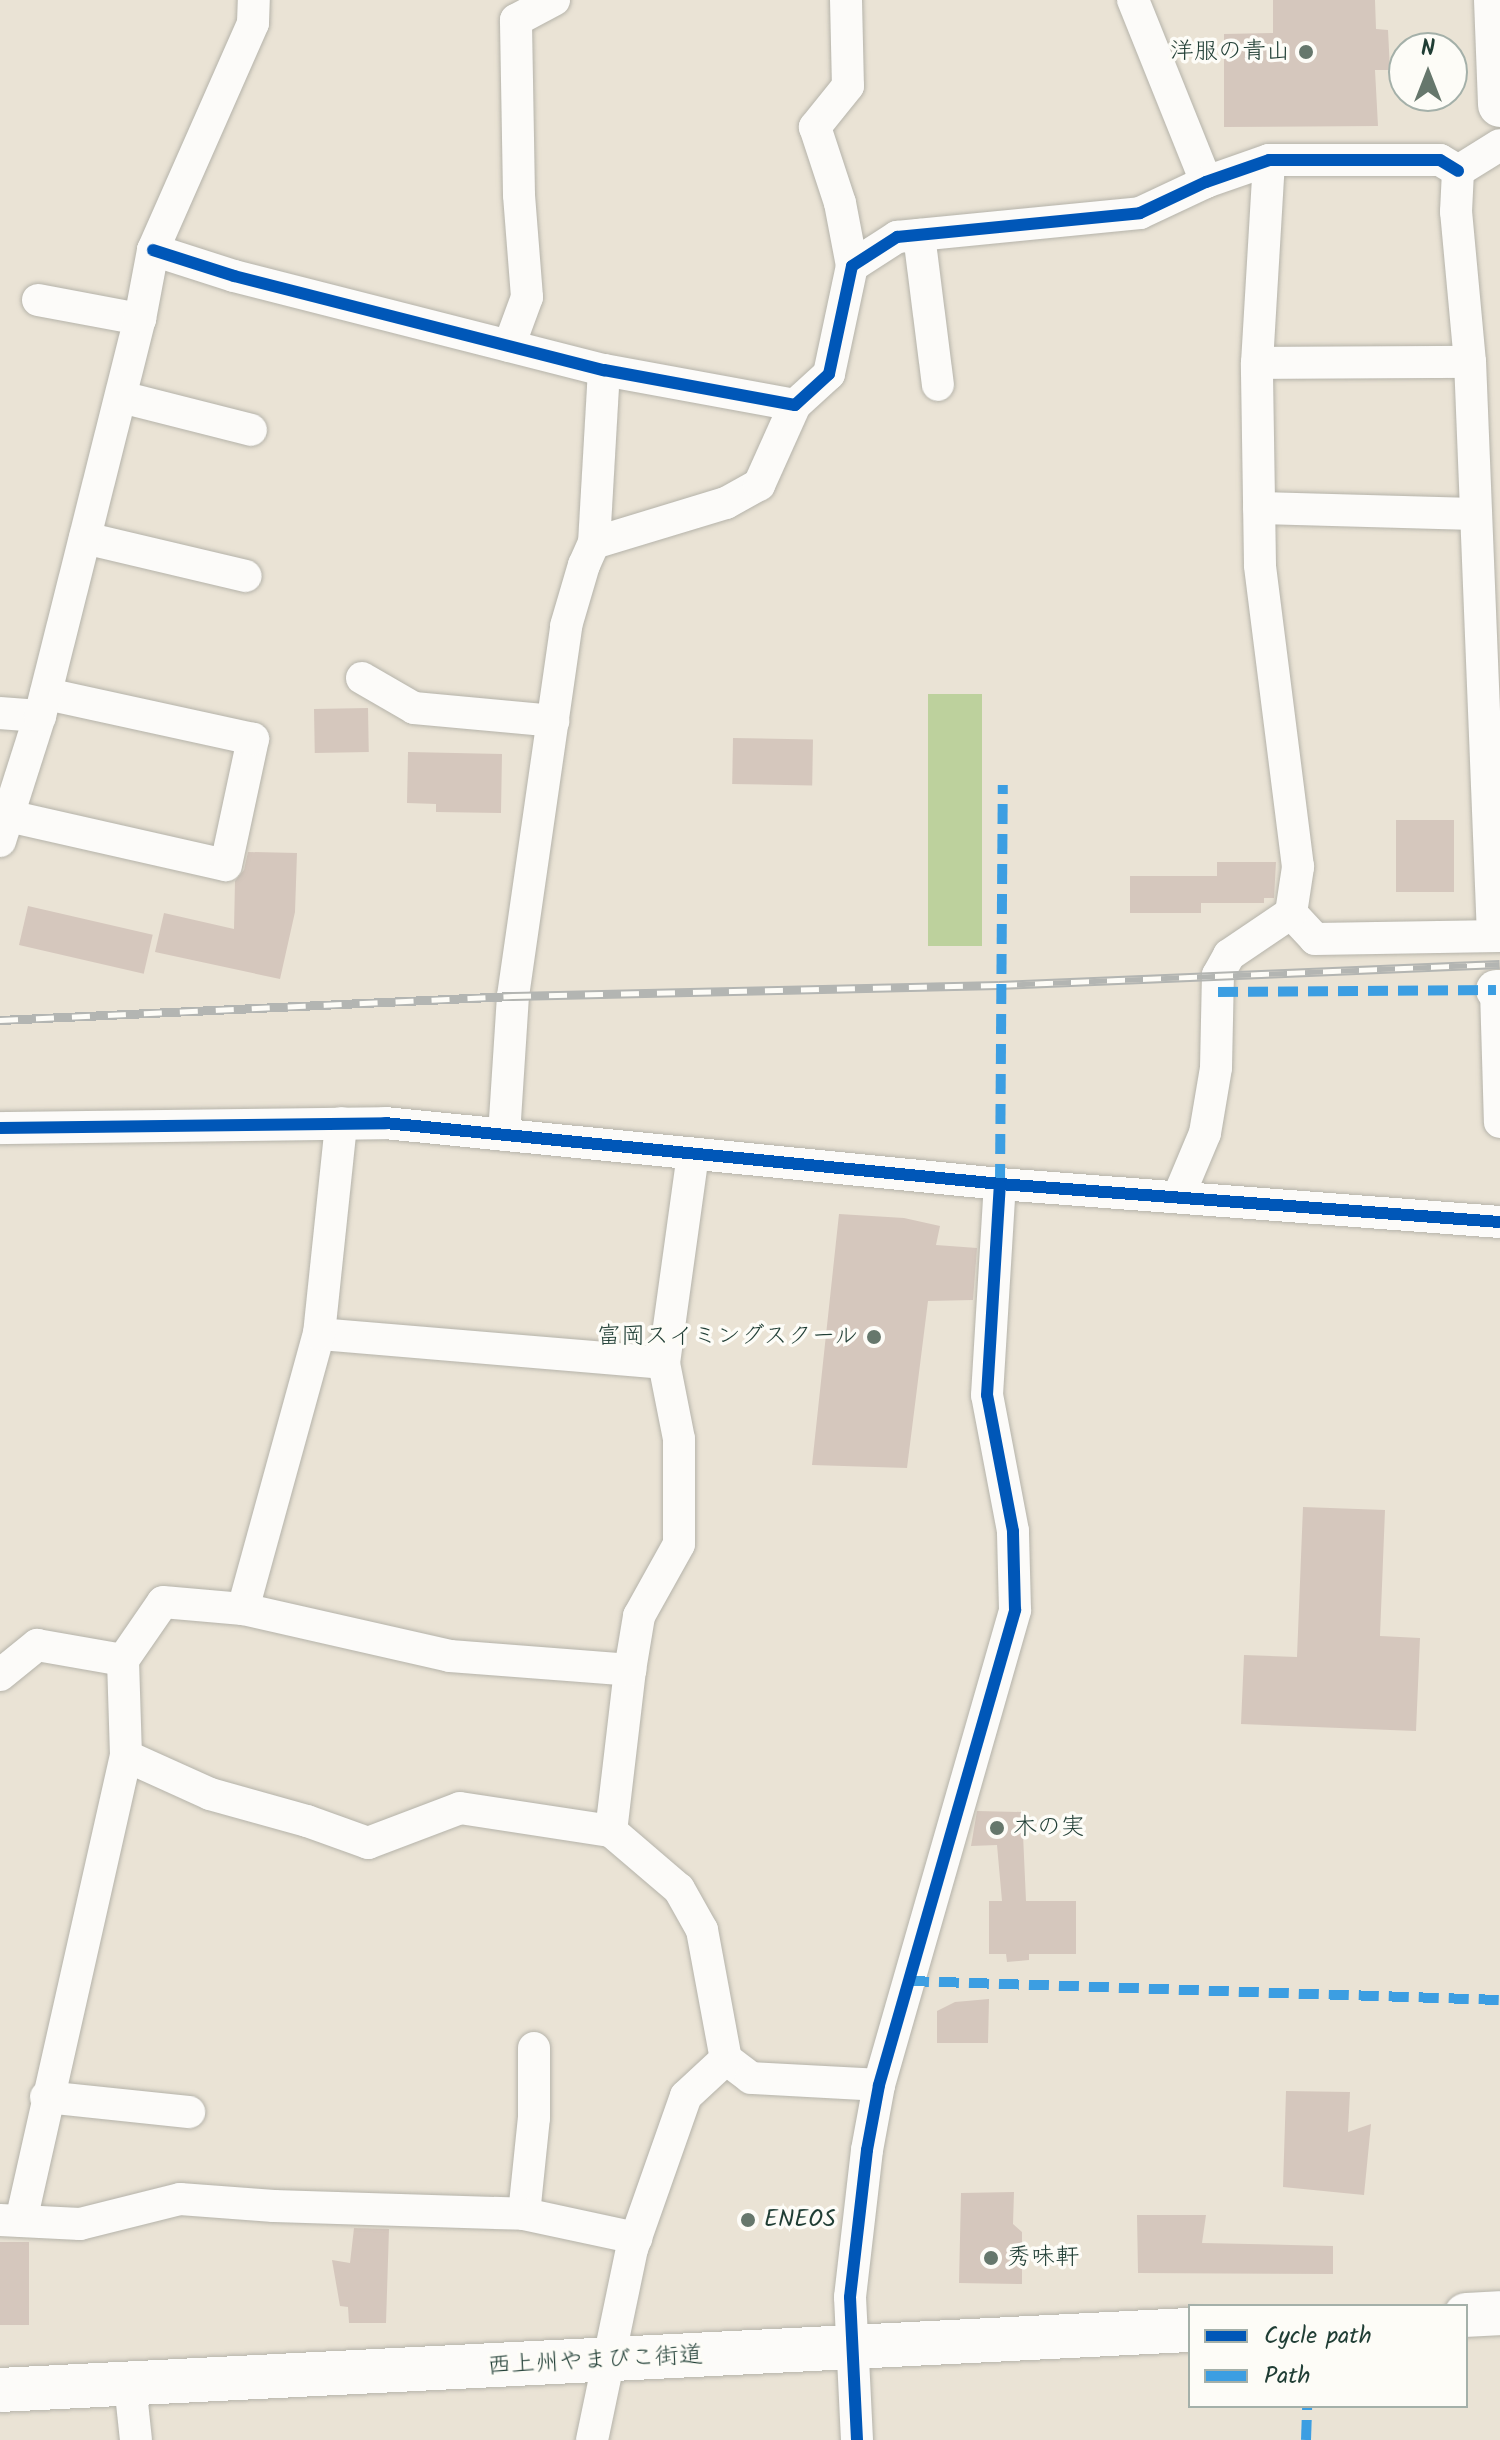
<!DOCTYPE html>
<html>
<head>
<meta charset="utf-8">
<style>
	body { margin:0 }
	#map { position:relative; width:1500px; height:2440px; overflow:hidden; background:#eae3d5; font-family:Kalam,"Klee One",sans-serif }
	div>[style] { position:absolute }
	.green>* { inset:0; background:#bdd19d; transform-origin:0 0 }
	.building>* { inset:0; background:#d5c7bd; transform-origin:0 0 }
	.roads { filter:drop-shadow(0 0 2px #b5b3aa) drop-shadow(0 0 2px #b5b3aa) }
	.minor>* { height:32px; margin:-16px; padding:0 16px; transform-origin:16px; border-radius:16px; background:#fcfbf9 }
	.tertiary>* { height:40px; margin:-20px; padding:0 20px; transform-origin:20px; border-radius:20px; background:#fcfbf9 }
	.primary>* { height:44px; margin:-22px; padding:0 22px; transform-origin:22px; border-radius:22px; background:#fcfbf9 }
	.trunk>* { height:44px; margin:-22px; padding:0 22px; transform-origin:22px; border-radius:22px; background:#fcfbf9 }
	.rail>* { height:9px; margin-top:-4.5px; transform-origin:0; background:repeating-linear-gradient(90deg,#fdfcf7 0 18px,#b3b5b2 0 36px); box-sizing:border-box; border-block:2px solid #b3b5b2 }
	.quiet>* { height:10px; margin-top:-5px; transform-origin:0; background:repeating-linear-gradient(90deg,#3c9ee2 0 20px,transparent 0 30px) }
	.cycleway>* { height:12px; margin:-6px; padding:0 6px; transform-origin:6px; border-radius:6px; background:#0057b8 }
	.dots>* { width:22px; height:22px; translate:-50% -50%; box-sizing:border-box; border:4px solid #fdfcf7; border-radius:50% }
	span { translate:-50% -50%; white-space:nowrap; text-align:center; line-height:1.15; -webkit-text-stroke:7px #fdfcf7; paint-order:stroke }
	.poi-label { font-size:24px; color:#1f3d34 }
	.right { translate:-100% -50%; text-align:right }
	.left { translate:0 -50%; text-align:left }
	.street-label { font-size:24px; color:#1f3d34 }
	.legend { position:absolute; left:1188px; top:2304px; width:280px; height:104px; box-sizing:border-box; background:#fdfcf7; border:2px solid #a4b0a9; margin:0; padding:10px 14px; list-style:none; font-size:24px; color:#1f3d34 }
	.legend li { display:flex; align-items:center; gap:16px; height:40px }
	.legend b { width:40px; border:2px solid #a4b0a9 }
	.north { position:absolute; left:1388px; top:32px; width:80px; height:80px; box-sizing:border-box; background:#fdfcf7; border:2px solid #a4b0a9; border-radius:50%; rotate:0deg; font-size:22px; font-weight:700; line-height:32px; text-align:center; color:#1f3d34 }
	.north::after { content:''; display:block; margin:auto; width:28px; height:36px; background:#66776c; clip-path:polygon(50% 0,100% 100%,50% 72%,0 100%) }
</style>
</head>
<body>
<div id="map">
	<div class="green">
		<div style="left:928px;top:694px;width:54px;height:252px"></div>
	</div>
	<div class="building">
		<div style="clip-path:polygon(1273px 0,1375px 0,1376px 29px,1388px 30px,1390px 70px,1375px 70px,1378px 126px,1224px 127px,1224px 34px,1273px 33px)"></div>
		<div style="left:368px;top:708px;width:44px;height:54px;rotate:89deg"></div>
		<div style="left:733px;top:738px;width:80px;height:46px;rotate:1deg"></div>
		<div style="clip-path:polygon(408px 752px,502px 754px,501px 813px,436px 812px,436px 804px,407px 803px)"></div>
		<div style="left:1396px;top:820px;width:58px;height:72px"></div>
		<div style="clip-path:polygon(248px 852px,297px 853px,295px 912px,280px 979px,155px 952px,164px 913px,234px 929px,235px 881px,244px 870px)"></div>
		<div style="clip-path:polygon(1217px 862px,1276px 862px,1274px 898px,1264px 898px,1264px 903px,1201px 903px,1201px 913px,1130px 913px,1130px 876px,1217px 876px)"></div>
		<div style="left:28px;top:906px;width:128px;height:40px;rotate:13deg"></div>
		<div style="clip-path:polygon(839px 1214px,904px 1218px,940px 1226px,936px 1245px,977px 1248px,973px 1300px,928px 1301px,907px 1468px,812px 1465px)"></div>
		<div style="clip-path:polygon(1303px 1507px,1385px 1510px,1380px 1636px,1420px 1638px,1416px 1731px,1241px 1724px,1244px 1655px,1297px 1657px)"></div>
		<div style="clip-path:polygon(977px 1811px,1022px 1812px,1026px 1901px,1076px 1901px,1076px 1954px,1029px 1954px,1029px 1960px,1007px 1962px,1006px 1954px,989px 1954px,989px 1901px,1002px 1901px,997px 1845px,971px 1846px)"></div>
		<div style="clip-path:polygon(989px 1999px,988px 2043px,937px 2043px,937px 2011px,955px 2002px)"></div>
		<div style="clip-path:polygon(1286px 2091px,1350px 2092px,1348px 2132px,1371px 2124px,1364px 2195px,1283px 2187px)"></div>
		<div style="clip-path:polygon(1014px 2192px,1013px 2224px,1022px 2232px,1022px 2284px,959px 2283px,961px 2193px)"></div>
		<div style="clip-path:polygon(1137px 2215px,1206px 2215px,1202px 2243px,1333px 2246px,1333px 2274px,1138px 2273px)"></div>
		<div style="clip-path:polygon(354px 2228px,389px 2229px,386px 2323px,349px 2323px,348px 2307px,340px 2306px,332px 2260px,350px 2263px)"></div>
		<div style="left:0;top:2242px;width:29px;height:83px"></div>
	</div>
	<div class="roads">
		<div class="minor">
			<div style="left:846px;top:0;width:86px;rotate:88.7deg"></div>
			<div style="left:848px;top:86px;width:53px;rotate:128.8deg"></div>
			<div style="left:815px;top:127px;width:80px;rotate:71.8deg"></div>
			<div style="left:840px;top:203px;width:64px;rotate:79.2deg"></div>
			<div style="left:1133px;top:0;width:196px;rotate:68.1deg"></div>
			<div style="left:919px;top:235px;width:151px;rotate:82.8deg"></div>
			<div style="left:153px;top:250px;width:85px;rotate:17.8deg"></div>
			<div style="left:234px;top:276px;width:382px;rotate:14.3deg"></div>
			<div style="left:604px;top:370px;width:194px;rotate:10.4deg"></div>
			<div style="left:795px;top:405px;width:46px;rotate:-42.4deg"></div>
			<div style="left:829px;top:374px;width:110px;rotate:-78deg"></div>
			<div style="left:852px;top:266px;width:54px;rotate:-32.8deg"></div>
			<div style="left:897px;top:237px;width:244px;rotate:-5.6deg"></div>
			<div style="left:1140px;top:213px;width:73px;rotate:-25.2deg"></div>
			<div style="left:1206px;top:182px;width:67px;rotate:-19.2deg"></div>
			<div style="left:1269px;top:160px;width:171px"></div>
			<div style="left:1440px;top:160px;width:21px;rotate:31deg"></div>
			<div style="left:38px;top:300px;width:104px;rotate:10.6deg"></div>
			<div style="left:509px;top:346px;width:52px;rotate:-69.8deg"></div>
			<div style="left:527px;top:297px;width:102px;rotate:-94.5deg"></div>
			<div style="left:519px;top:195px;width:175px;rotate:-91deg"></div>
			<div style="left:516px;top:20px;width:43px;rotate:-27.8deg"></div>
			<div style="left:1257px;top:363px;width:213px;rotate:-0.3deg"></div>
			<div style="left:121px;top:397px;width:134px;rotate:14.2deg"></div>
			<div style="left:1259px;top:508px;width:217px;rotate:1.6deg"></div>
			<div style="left:85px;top:538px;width:165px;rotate:13.3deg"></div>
			<div style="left:594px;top:543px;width:173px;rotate:-86.7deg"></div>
			<div style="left:362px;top:678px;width:60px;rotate:30deg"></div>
			<div style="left:414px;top:708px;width:140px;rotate:5.3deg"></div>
			<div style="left:0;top:713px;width:40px;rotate:4.3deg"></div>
			<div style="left:8px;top:816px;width:223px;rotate:12.7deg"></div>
			<div style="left:226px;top:865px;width:129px;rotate:-77.9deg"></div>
			<div style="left:253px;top:739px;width:212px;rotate:-167.7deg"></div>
			<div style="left:0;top:841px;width:131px;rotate:-72.3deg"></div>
			<div style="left:40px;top:716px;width:409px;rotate:-75.9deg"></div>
			<div style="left:140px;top:319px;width:70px;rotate:-79.3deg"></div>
			<div style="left:153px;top:250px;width:248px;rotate:-66.2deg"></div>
			<div style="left:253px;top:23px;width:23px;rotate:-88deg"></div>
			<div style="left:1291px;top:913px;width:35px;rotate:47deg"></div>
			<div style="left:1315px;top:939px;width:185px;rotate:-0.9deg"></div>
			<div style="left:1493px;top:936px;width:574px;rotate:-92.29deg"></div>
			<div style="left:1470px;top:362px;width:151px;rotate:-95.3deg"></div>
			<div style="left:1456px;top:212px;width:41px;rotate:-87.2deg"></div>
			<div style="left:1458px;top:171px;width:49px;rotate:-31.8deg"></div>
			<div style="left:1496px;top:990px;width:132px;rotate:88.3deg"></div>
			<div style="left:0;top:1128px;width:385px;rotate:-0.7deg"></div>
			<div style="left:385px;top:1123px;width:618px;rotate:5.66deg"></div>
			<div style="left:1000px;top:1184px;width:501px;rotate:4.35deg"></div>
			<div style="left:504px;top:1135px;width:139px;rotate:-86.3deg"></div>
			<div style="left:513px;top:996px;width:374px;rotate:-81.8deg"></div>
			<div style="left:566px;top:626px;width:64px;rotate:-73.6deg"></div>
			<div style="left:584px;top:565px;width:24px;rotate:-66deg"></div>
			<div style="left:594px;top:543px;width:138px;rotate:-16.9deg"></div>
			<div style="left:726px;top:503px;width:38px;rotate:-29deg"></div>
			<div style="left:759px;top:485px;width:88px;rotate:-65.8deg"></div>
			<div style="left:1179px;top:1195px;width:67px;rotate:-67.2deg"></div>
			<div style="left:1205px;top:1133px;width:66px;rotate:-80.4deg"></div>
			<div style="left:1216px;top:1068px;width:93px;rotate:-88.8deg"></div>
			<div style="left:1218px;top:975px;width:23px;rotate:-61deg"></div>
			<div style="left:1229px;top:955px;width:75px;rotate:-34.1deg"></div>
			<div style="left:1291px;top:913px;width:47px;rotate:-81.3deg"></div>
			<div style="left:1298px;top:867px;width:304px;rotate:-97.2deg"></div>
			<div style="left:1260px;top:565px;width:202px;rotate:-90.9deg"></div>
			<div style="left:1257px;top:363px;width:203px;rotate:-86.6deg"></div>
			<div style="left:319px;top:1334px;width:346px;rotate:4.8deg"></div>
			<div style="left:243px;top:1609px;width:285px;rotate:-74.6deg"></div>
			<div style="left:319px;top:1334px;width:212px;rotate:-84deg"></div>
			<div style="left:630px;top:1670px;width:162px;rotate:96.7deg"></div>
			<div style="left:611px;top:1831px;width:89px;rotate:40.5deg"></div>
			<div style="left:679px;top:1889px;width:47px;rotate:60.7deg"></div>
			<div style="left:702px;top:1930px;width:131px;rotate:79.5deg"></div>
			<div style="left:726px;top:2059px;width:31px;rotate:37deg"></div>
			<div style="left:751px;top:2078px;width:128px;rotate:3.1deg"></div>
			<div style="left:0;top:1675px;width:48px;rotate:-39deg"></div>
			<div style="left:37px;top:1645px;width:87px;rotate:9.9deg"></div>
			<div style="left:123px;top:1660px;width:70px;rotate:-55.4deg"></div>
			<div style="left:163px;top:1602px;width:80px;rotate:5deg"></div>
			<div style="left:243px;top:1609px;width:212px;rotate:12.8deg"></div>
			<div style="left:450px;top:1656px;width:181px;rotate:4.4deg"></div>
			<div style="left:630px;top:1670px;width:55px;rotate:-80.5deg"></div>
			<div style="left:639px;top:1616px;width:82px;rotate:-60.9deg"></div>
			<div style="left:679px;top:1544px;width:105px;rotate:-90deg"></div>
			<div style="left:679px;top:1439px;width:77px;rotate:-101.2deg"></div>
			<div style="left:664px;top:1363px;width:211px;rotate:-82.1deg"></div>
			<div style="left:126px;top:1756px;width:92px;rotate:24.3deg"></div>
			<div style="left:210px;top:1794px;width:101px;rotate:15.6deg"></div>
			<div style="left:307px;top:1821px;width:65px;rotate:19.8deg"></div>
			<div style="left:368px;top:1843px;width:98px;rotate:-20.8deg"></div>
			<div style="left:460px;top:1808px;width:153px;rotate:8.7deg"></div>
			<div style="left:46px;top:2097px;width:144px;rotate:6deg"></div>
			<div style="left:524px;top:2214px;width:97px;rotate:-84.1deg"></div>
			<div style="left:534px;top:2118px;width:70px;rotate:-90deg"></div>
			<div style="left:0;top:2220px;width:80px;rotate:2.9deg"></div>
			<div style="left:80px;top:2224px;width:103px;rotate:-14deg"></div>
			<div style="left:180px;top:2199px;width:94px;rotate:4.3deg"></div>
			<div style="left:274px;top:2206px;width:250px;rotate:1.8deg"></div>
			<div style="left:524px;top:2214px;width:115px;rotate:12.1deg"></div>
			<div style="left:21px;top:2221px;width:477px;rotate:-77.3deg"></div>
			<div style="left:126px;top:1756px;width:96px;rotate:-91.8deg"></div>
			<div style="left:130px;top:2384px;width:56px;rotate:83.9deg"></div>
			<div style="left:592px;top:2440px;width:195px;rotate:-78.2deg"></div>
			<div style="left:632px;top:2249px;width:162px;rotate:-70.6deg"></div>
			<div style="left:686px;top:2096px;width:54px;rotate:-42.8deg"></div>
			<div style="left:857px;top:2440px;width:143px;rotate:-92.8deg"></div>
			<div style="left:850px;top:2297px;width:148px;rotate:-83.4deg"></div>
			<div style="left:867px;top:2150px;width:66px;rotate:-79.5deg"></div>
			<div style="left:879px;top:2085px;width:494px;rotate:-74deg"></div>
			<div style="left:1015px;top:1610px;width:79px;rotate:-91.5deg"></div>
			<div style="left:1013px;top:1531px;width:138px;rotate:-100.8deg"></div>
			<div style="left:987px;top:1395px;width:211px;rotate:-86.5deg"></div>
		</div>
		<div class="tertiary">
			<div style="left:1496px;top:990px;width:4px"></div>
		</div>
		<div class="primary">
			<div style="left:1496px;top:0;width:105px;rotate:87.8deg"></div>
		</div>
		<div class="trunk">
			<div style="left:1466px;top:2315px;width:34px;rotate:-3deg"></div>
			<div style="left:0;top:2390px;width:1192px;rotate:-2.89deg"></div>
		</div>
	</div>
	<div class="rail">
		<div style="left:0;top:1020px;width:514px;rotate:-2.68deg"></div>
		<div style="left:513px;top:996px;width:486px;rotate:-1.3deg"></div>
		<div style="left:999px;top:985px;width:501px;rotate:-2.4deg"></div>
	</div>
	<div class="quiet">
		<div style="left:1218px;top:992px;width:278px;rotate:-0.4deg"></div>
		<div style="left:1000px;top:1184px;width:399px;rotate:-89.6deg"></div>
		<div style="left:909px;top:1981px;width:591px;rotate:1.84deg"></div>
		<div style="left:1306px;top:2440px;width:34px;rotate:-88deg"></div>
	</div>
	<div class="cycleway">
		<div style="left:153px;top:250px;width:85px;rotate:17.8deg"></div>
		<div style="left:234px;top:276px;width:382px;rotate:14.3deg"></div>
		<div style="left:604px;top:370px;width:194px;rotate:10.4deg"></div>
		<div style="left:795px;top:405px;width:46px;rotate:-42.4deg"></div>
		<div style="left:829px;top:374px;width:110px;rotate:-78deg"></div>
		<div style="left:852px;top:266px;width:54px;rotate:-32.8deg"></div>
		<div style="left:897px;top:237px;width:244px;rotate:-5.6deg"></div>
		<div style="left:1140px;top:213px;width:73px;rotate:-25.2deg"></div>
		<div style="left:1206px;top:182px;width:67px;rotate:-19.2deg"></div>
		<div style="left:1269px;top:160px;width:171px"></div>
		<div style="left:1440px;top:160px;width:21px;rotate:31deg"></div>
		<div style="left:0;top:1128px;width:385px;rotate:-0.7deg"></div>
		<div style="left:385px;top:1123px;width:618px;rotate:5.66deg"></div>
		<div style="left:1000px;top:1184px;width:501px;rotate:4.35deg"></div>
		<div style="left:857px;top:2440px;width:143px;rotate:-92.8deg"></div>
		<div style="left:850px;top:2297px;width:148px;rotate:-83.4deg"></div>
		<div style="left:867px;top:2150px;width:66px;rotate:-79.5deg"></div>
		<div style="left:879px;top:2085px;width:494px;rotate:-74deg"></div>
		<div style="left:1015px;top:1610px;width:79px;rotate:-91.5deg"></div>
		<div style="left:1013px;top:1531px;width:138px;rotate:-100.8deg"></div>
		<div style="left:987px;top:1395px;width:211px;rotate:-86.5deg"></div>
	</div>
	<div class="dots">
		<div style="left:1306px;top:52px;background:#66776c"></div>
		<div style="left:874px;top:1337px;background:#66776c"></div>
		<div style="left:997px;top:1828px;background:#66776c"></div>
		<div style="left:748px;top:2220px;background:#66776c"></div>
		<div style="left:991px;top:2258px;background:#66776c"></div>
	</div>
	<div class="poi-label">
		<span class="right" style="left:1290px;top:52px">洋服の青山</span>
		<span class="right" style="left:858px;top:1337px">富岡スイミングスクール</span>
		<span class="left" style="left:1013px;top:1828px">木の実</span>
		<span class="left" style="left:764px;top:2220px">ENEOS</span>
		<span class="left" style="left:1007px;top:2258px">秀味軒</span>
	</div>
	<div class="street-label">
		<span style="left:595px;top:2361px;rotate:-3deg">西上州やまびこ街道</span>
	</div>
	<ul class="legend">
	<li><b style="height:10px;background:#0057b8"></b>Cycle path</li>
	<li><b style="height:10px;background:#3c9ee2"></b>Path</li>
	</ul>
	<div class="north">N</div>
</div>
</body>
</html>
